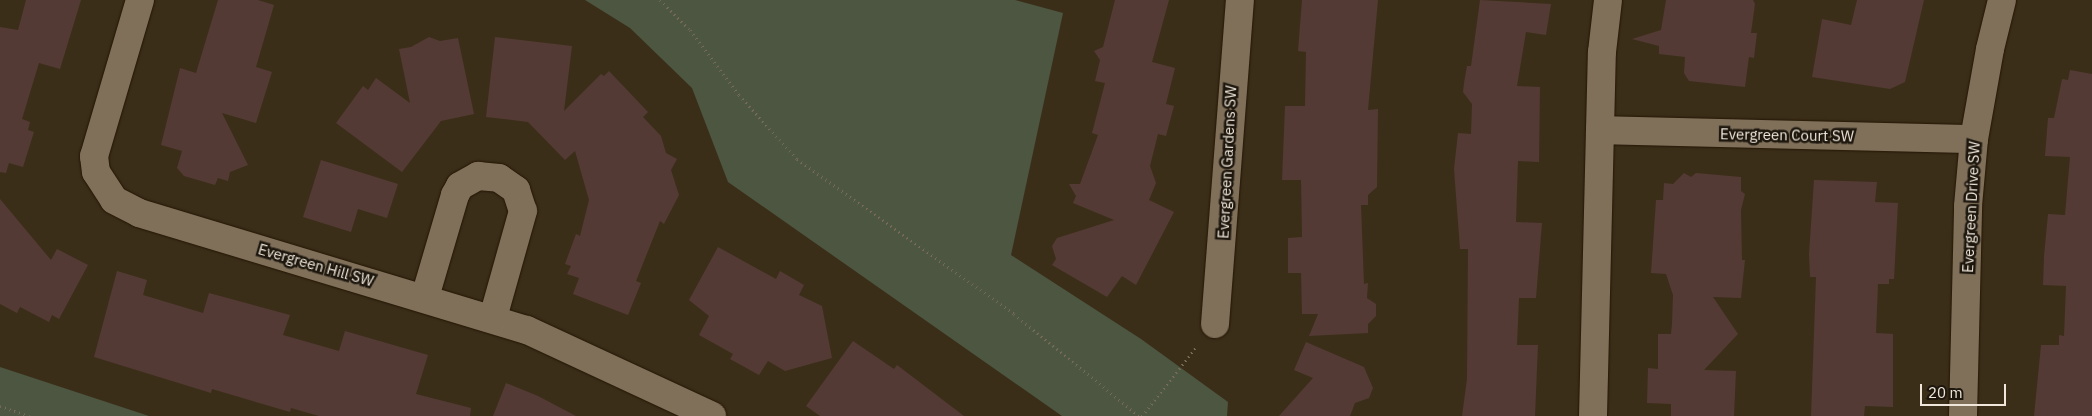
<!DOCTYPE html>
<html>
<head>
<meta charset="utf-8">
<style>
	body { margin:0 }
	#map { position:relative; width:2092px; height:416px; overflow:hidden; background:#3b2e19; font-family:"IBM Plex Sans",sans-serif }
	div>[style] { position:absolute }
	.green>* { inset:0; background:#4c5640 }
	.building>* { inset:0; background:#543a34 }
	.path>* { height:3px; margin-top:-1.5px; transform-origin:0; background:repeating-linear-gradient(90deg,#766a58 0 1px,transparent 0 5px) }
	.roads { filter:drop-shadow(0 0 1px #221603) drop-shadow(0 0 1px #221603) }
	.minor>* { height:28px; margin:-14px; padding:0 14px; transform-origin:14px; border-radius:14px; background:#80705a }
	span { translate:-50% -50%; white-space:nowrap; text-align:center; line-height:1.15; -webkit-text-stroke:5px #1d170e; paint-order:stroke }
	.street-label { font-size:15px; color:#f0e7da }
	.scale { position:absolute; left:1920px; top:384px; width:86px; height:22px; box-sizing:border-box; border:2px solid #f0e7da; border-top:0; padding-left:6px; font-size:15px; line-height:18px; white-space:nowrap; color:#f0e7da; -webkit-text-stroke:4px #1d170e; paint-order:stroke }
</style>
</head>
<body>
<div id="map">
	<div class="green">
		<div style="clip-path:polygon(585px 0,1015px 0,1063px 13px,1011px 255px,1141px 339px,1228px 402px,1227px 416px,1062px 416px,728px 182px,692px 88px,630px 28px)"></div>
		<div style="clip-path:polygon(0 367px,149px 416px,0 416px)"></div>
	</div>
	<div class="building">
		<div style="clip-path:polygon(26px 0,81px 0,60px 69px,39px 63px,22px 119px,30px 122px,28px 130px,34px 132px,23px 167px,9px 163px,6px 173px,0 172px,0 27px,18px 30px)"></div>
		<div style="clip-path:polygon(218px 0,258px 0,274px 5px,256px 67px,272px 72px,256px 123px,222px 113px,248px 165px,230px 172px,228px 181px,218px 178px,215px 185px,184px 176px,177px 168px,182px 151px,161px 145px,180px 68px,196px 73px)"></div>
		<div style="clip-path:polygon(1115px 0,1169px 0,1152px 62px,1175px 68px,1166px 104px,1174px 106px,1166px 136px,1158px 134px,1150px 166px,1156px 183px,1149px 200px,1174px 212px,1136px 285px,1122px 276px,1107px 297px,1052px 265px,1056px 259px,1052px 246px,1057px 238px,1114px 220px,1073px 203px,1076px 196px,1069px 184px,1080px 184px,1098px 135px,1092px 133px,1105px 83px,1095px 81px,1100px 60px,1094px 51px,1103px 47px)"></div>
		<div style="clip-path:polygon(1302px 0,1378px 0,1368px 110px,1378px 109px,1377px 187px,1368px 195px,1368px 205px,1361px 205px,1364px 284px,1368px 283px,1367px 298px,1376px 304px,1376px 316px,1368px 324px,1368px 333px,1309px 336px,1318px 314px,1302px 314px,1301px 273px,1288px 273px,1288px 238px,1302px 237px,1301px 180px,1282px 180px,1285px 106px,1305px 106px,1306px 52px,1298px 51px)"></div>
		<div style="clip-path:polygon(1480px 0,1551px 4px,1546px 35px,1526px 32px,1517px 86px,1540px 87px,1539px 162px,1518px 161px,1516px 222px,1542px 223px,1536px 298px,1519px 298px,1517px 345px,1538px 345px,1535px 416px,1462px 416px,1467px 379px,1468px 249px,1460px 249px,1454px 169px,1458px 133px,1471px 134px,1472px 104px,1463px 92px,1464px 83px,1467px 66px,1471px 66px)"></div>
		<div style="clip-path:polygon(1666px 0,1753px 0,1755px 4px,1751px 33px,1757px 33px,1754px 58px,1749px 57px,1745px 87px,1689px 81px,1684px 73px,1685px 57px,1659px 54px,1659px 46px,1632px 39px,1661px 30px)"></div>
		<div style="clip-path:polygon(1857px 0,1924px 0,1905px 82px,1890px 89px,1812px 77px,1822px 19px,1851px 25px)"></div>
		<div style="clip-path:polygon(429px 37px,440px 41px,458px 38px,474px 114px,441px 121px,402px 172px,336px 123px,363px 86px,368px 90px,376px 78px,410px 103px,399px 49px,411px 47px)"></div>
		<div style="clip-path:polygon(495px 37px,572px 46px,564px 111px,601px 74px,604px 76px,609px 71px,648px 112px,643px 117px,661px 136px,666px 153px,677px 159px,671px 170px,679px 195px,664px 224px,660px 221px,636px 281px,641px 283px,628px 315px,573px 294px,579px 278px,567px 274px,571px 266px,565px 264px,576px 234px,580px 236px,589px 200px,575px 151px,565px 160px,528px 122px,486px 117px)"></div>
		<div style="clip-path:polygon(2070px 70px,2092px 74px,2092px 416px,2034px 416px,2041px 345px,2059px 345px,2059px 335px,2064px 336px,2066px 286px,2043px 285px,2044px 256px,2048px 214px,2065px 215px,2070px 157px,2045px 156px,2048px 118px,2054px 118px,2062px 79px,2068px 80px)"></div>
		<div style="clip-path:polygon(321px 160px,398px 184px,387px 218px,358px 209px,351px 232px,303px 217px)"></div>
		<div style="clip-path:polygon(1684px 173px,1691px 177px,1696px 173px,1741px 177px,1741px 191px,1745px 194px,1741px 210px,1742px 260px,1745px 260px,1741px 298px,1713px 297px,1738px 334px,1704px 370px,1736px 371px,1734px 416px,1671px 416px,1671px 404px,1647px 403px,1648px 368px,1658px 369px,1658px 334px,1671px 334px,1672px 323px,1673px 295px,1666px 274px,1651px 273px,1656px 200px,1663px 200px,1664px 183px,1673px 184px)"></div>
		<div style="clip-path:polygon(1814px 180px,1877px 182px,1875px 202px,1898px 203px,1894px 279px,1889px 279px,1889px 284px,1878px 284px,1876px 333px,1893px 334px,1893px 407px,1865px 406px,1864px 416px,1811px 416px,1816px 277px,1810px 277px,1809px 254px)"></div>
		<div style="clip-path:polygon(0 199px,51px 260px,57px 249px,88px 265px,59px 319px,52px 315px,49px 322px,20px 307px,17px 313px,0 304px)"></div>
		<div style="clip-path:polygon(718px 247px,776px 279px,780px 271px,804px 285px,799px 295px,822px 306px,832px 358px,785px 371px,768px 361px,759px 375px,730px 359px,733px 354px,699px 335px,709px 316px,689px 300px)"></div>
		<div style="clip-path:polygon(117px 271px,147px 280px,143px 295px,203px 313px,209px 293px,290px 315px,283px 335px,339px 351px,345px 331px,428px 355px,416px 394px,471px 408px,470px 416px,319px 416px,291px 408px,290px 412px,212px 389px,211px 393px,94px 357px)"></div>
		<div style="clip-path:polygon(853px 341px,894px 369px,897px 365px,964px 416px,820px 416px,806px 406px)"></div>
		<div style="clip-path:polygon(1306px 342px,1364px 367px,1373px 388px,1369px 398px,1355px 403px,1350px 416px,1279px 416px,1313px 378px,1294px 370px)"></div>
		<div style="clip-path:polygon(506px 383px,538px 396px,576px 416px,493px 416px)"></div>
	</div>
	<div class="path">
		<div style="left:660px;top:0;width:42px;rotate:45deg"></div>
		<div style="left:690px;top:30px;width:81px;rotate:53deg"></div>
		<div style="left:739px;top:95px;width:86px;rotate:47.8deg"></div>
		<div style="left:797px;top:159px;width:267px;rotate:35.5deg"></div>
		<div style="left:1014px;top:314px;width:161px;rotate:39.2deg"></div>
		<div style="left:0;top:406px;width:31px;rotate:19deg"></div>
		<div style="left:1142px;top:416px;width:89px;rotate:-51.8deg"></div>
	</div>
	<div class="roads">
		<div class="minor">
			<div style="left:140px;top:0;width:163px;rotate:106.4deg"></div>
			<div style="left:94px;top:156px;width:16px;rotate:83deg"></div>
			<div style="left:96px;top:172px;width:33px;rotate:57deg"></div>
			<div style="left:114px;top:200px;width:28px;rotate:27deg"></div>
			<div style="left:139px;top:213px;width:405px;rotate:16.8deg"></div>
			<div style="left:527px;top:330px;width:204px;rotate:24.9deg"></div>
			<div style="left:1600px;top:130px;width:374px;rotate:1.4deg"></div>
			<div style="left:425px;top:297px;width:106px;rotate:-73.6deg"></div>
			<div style="left:455px;top:195px;width:10px;rotate:-61deg"></div>
			<div style="left:460px;top:186px;width:21px;rotate:-29deg"></div>
			<div style="left:478px;top:176px;width:21px;rotate:5deg"></div>
			<div style="left:499px;top:178px;width:21px;rotate:35deg"></div>
			<div style="left:516px;top:190px;width:22px;rotate:72deg"></div>
			<div style="left:523px;top:211px;width:111px;rotate:105.7deg"></div>
			<div style="left:1215px;top:324px;width:325px;rotate:-85.6deg"></div>
			<div style="left:1593px;top:416px;width:364px;rotate:-88.6deg"></div>
			<div style="left:1602px;top:52px;width:52px;rotate:-83.4deg"></div>
			<div style="left:1963px;top:416px;width:210px;rotate:-88.6deg"></div>
			<div style="left:1968px;top:206px;width:67px;rotate:-84.9deg"></div>
			<div style="left:1974px;top:139px;width:91px;rotate:-79.9deg"></div>
			<div style="left:1990px;top:49px;width:50px;rotate:-76.2deg"></div>
		</div>
	</div>
	<div class="street-label">
		<span style="left:1787px;top:135px;rotate:1deg">Evergreen Court SW</span>
		<span style="left:1227px;top:162px;rotate:-87deg">Evergreen Gardens SW</span>
		<span style="left:1971px;top:207px;rotate:-87deg">Evergreen Drive SW</span>
		<span style="left:316px;top:265px;rotate:16deg">Evergreen Hill SW</span>
	</div>
	<div class="scale">20 m</div>
</div>
</body>
</html>
